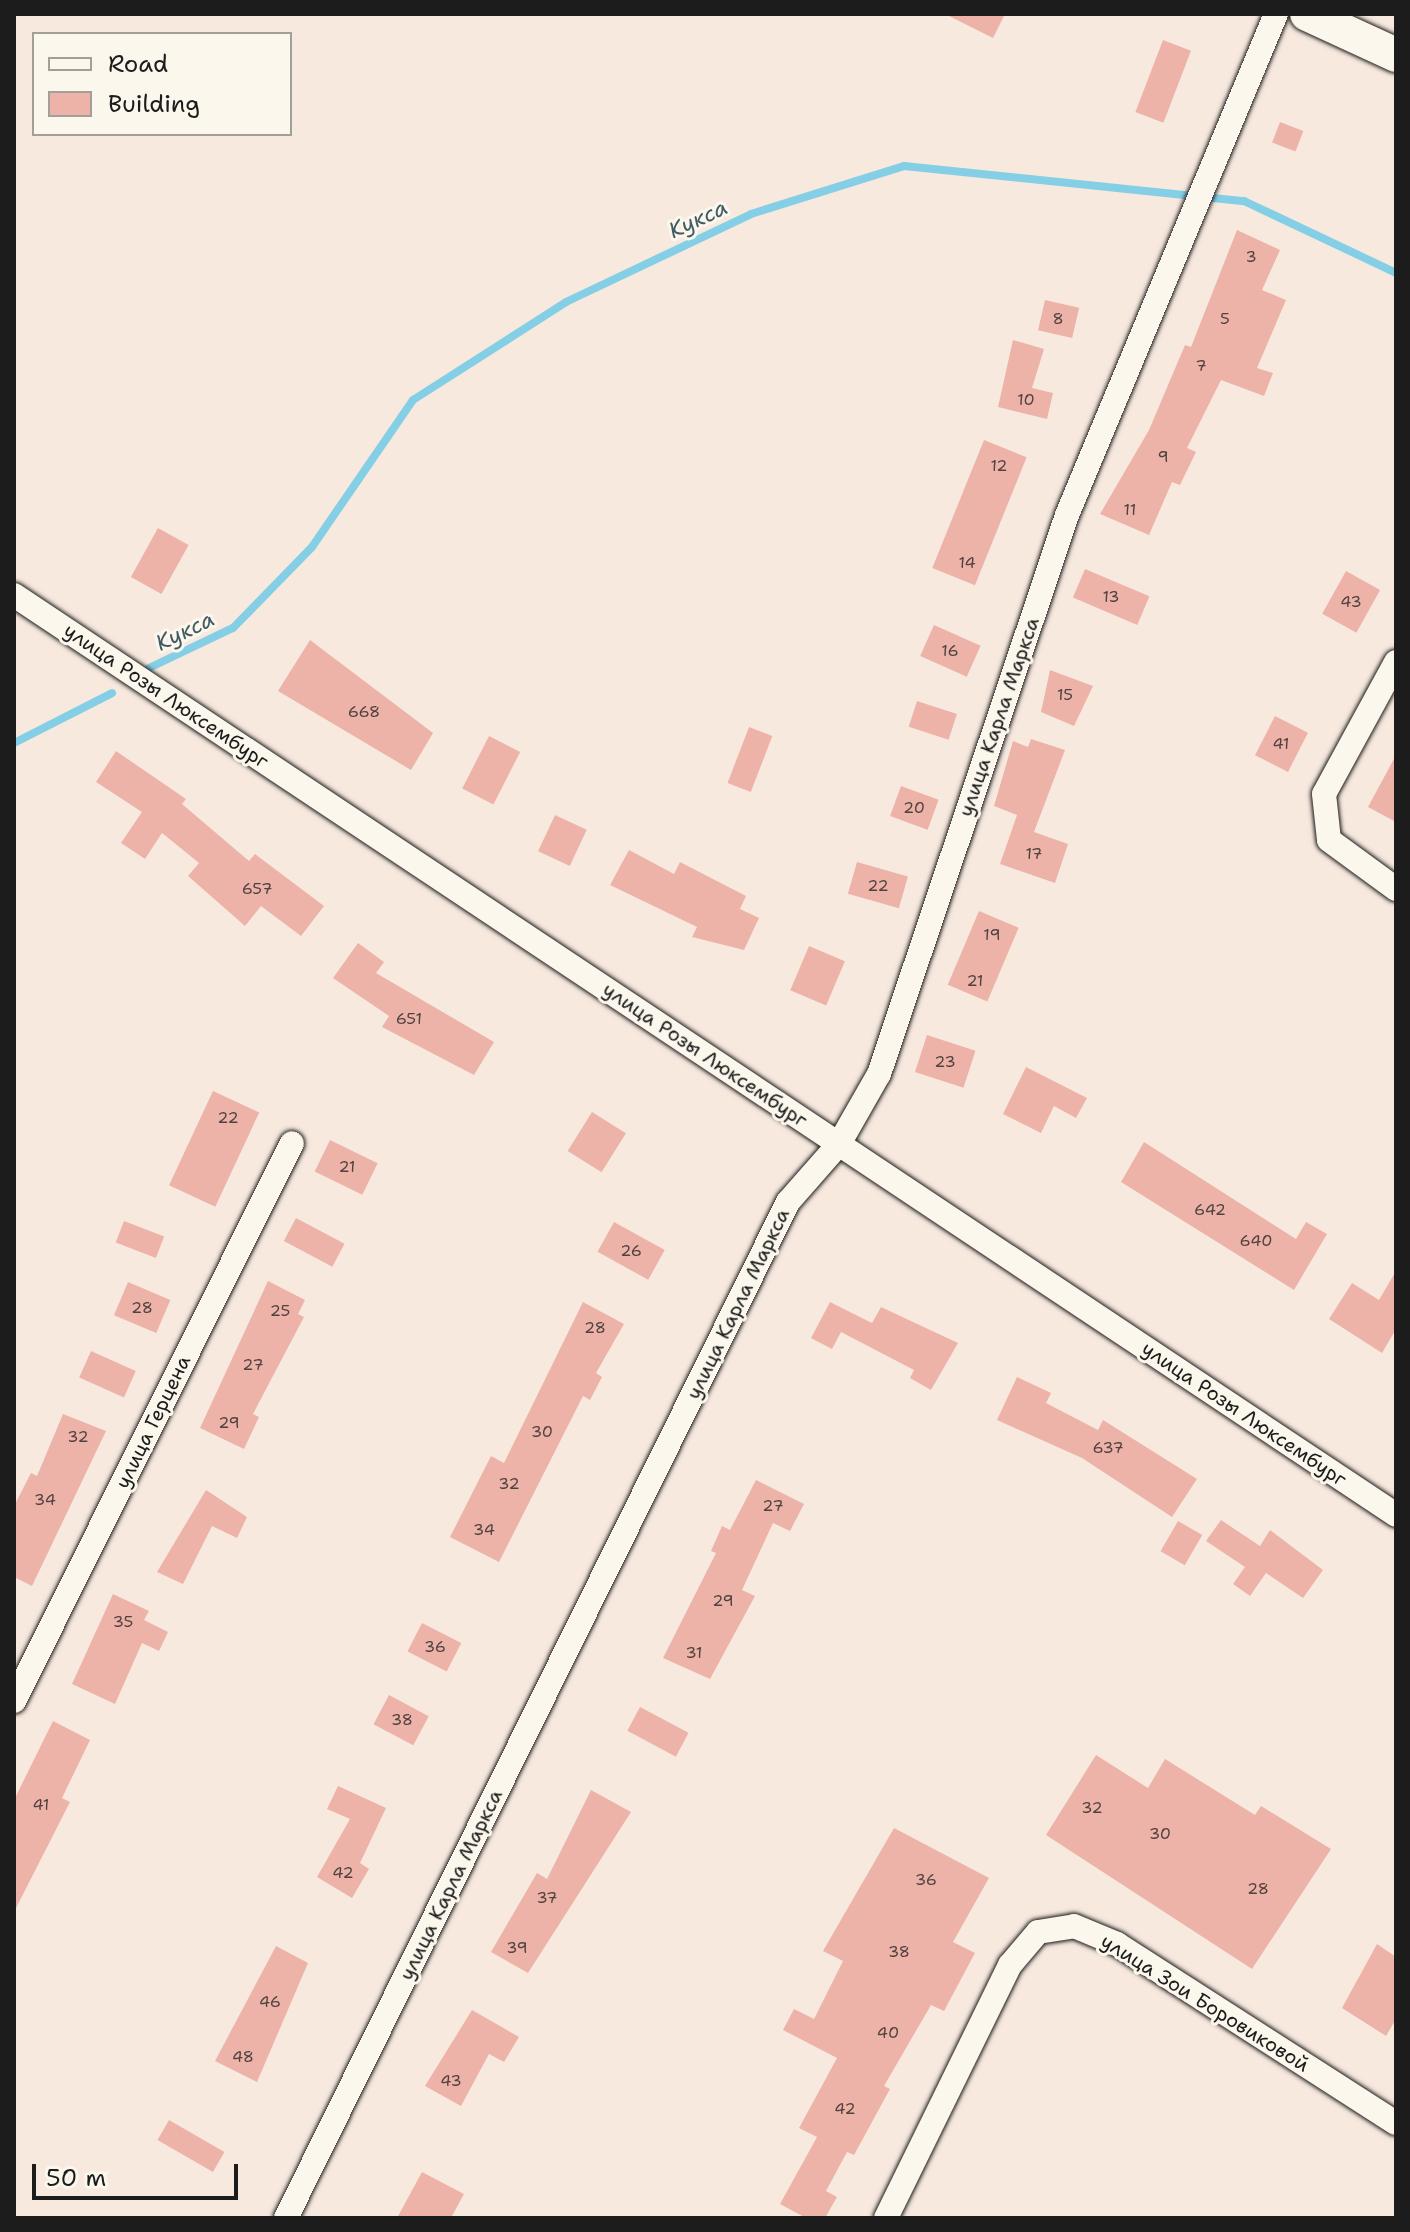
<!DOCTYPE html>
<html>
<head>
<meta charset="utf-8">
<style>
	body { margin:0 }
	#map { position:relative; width:1410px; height:2232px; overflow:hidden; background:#f8e9df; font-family:"Shantell Sans",sans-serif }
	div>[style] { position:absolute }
	.stream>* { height:8px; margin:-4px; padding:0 4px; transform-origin:4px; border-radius:4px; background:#85cfe6 }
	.building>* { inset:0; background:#edb3a9; transform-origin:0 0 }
	.roads { filter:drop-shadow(0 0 2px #1c1c1c) drop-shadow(0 0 2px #1c1c1c) }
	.street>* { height:24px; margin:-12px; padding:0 12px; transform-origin:12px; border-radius:12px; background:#fbf7ec }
	.secondary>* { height:34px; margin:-17px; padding:0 17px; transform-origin:17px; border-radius:17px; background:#fbf7ec }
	span { translate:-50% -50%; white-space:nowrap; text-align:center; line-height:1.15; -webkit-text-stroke:6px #fbf7ec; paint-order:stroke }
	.number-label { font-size:16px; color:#50423f }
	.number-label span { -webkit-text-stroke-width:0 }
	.street-label { font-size:20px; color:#1c1c1c }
	.water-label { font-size:22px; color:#415b63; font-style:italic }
	.frame { position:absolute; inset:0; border:16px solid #1c1c1c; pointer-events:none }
	.legend { position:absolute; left:32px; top:32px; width:260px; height:104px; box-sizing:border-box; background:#fbf7ec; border:2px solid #a29f99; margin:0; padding:10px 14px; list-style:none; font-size:24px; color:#1c1c1c }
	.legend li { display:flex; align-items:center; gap:16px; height:40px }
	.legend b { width:40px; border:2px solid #a29f99 }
	.scale { position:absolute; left:32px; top:2164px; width:206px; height:36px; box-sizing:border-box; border:4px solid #1c1c1c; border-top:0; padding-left:10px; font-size:24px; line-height:28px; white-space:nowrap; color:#1c1c1c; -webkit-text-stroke:6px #fbf7ec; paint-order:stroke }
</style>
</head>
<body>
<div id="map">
	<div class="stream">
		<div style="left:149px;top:668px;width:93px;rotate:-25.5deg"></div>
		<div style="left:233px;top:628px;width:113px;rotate:-45.7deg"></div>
		<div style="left:312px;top:547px;width:178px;rotate:-55.5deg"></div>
		<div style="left:413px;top:400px;width:182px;rotate:-32.6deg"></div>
		<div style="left:566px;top:302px;width:205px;rotate:-25.4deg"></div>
		<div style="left:751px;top:214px;width:160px;rotate:-17.4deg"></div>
		<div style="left:904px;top:166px;width:342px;rotate:5.9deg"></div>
		<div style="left:1244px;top:201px;width:168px;rotate:25.3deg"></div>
		<div style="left:14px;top:743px;width:110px;rotate:-27deg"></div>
	</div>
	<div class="building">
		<div style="clip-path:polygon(945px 14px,1005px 14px,993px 38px)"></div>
		<div style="left:1163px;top:40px;width:30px;height:77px;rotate:21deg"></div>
		<div style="left:1280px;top:122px;width:25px;height:22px;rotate:21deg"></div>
		<div style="clip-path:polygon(1237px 230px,1280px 250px,1262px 290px,1286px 300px,1257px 368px,1273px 373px,1264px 396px,1221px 380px,1187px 448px,1196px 452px,1180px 485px,1172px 482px,1149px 535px,1100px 514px,1149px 430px,1185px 345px,1191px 347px)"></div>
		<div style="left:1045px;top:300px;width:35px;height:31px;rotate:13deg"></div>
		<div style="clip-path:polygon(1013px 340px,1044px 349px,1032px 388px,1053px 393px,1047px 419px,998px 407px)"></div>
		<div style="left:984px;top:440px;width:46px;height:138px;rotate:22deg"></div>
		<div style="left:158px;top:528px;width:35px;height:56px;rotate:29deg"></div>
		<div style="left:1085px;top:569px;width:70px;height:31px;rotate:23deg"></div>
		<div style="left:1346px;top:571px;width:39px;height:49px;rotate:29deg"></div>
		<div style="left:934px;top:625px;width:51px;height:34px;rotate:24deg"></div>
		<div style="clip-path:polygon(310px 640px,433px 733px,411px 770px,278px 691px)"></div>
		<div style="clip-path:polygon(1050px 670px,1093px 686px,1074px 726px,1041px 712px)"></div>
		<div style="left:917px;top:701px;width:42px;height:27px;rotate:18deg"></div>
		<div style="left:1275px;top:716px;width:37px;height:44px;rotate:27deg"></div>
		<div style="left:749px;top:727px;width:25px;height:60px;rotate:21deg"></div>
		<div style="left:489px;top:736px;width:35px;height:59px;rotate:27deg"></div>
		<div style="clip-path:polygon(1031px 739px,1065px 750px,1034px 832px,1068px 844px,1055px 883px,1000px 864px,1017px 815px,994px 806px,1013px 741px,1028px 747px)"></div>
		<div style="clip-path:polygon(116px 751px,186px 799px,182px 804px,249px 861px,255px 854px,324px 906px,301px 936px,261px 906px,245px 926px,188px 876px,199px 863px,162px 833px,145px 859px,121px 843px,142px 812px,96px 782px)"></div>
		<div style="clip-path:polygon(1396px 755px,1396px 822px,1368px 807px)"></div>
		<div style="left:901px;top:786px;width:40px;height:32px;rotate:20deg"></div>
		<div style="left:555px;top:815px;width:35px;height:40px;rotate:25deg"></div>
		<div style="clip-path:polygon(629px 850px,674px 874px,680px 862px,746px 896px,740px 909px,759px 918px,744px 950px,692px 937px,697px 927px,610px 885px)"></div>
		<div style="left:857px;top:862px;width:53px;height:33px;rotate:16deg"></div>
		<div style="left:979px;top:911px;width:43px;height:80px;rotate:23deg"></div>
		<div style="clip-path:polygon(358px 943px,384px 962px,376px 973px,494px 1042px,474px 1075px,382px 1027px,389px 1016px,333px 978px)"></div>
		<div style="left:809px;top:946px;width:39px;height:48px;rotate:23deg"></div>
		<div style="left:927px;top:1035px;width:51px;height:39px;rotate:18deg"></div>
		<div style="clip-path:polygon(1026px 1067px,1087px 1098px,1076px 1118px,1054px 1106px,1041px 1133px,1003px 1114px)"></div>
		<div style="left:213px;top:1091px;width:51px;height:104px;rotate:25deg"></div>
		<div style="left:592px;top:1112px;width:40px;height:46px;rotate:32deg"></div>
		<div style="left:330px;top:1140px;width:53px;height:35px;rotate:26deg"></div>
		<div style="clip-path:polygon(1144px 1142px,1296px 1239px,1306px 1222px,1327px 1234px,1294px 1290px,1121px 1182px)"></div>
		<div style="left:296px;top:1218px;width:55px;height:26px;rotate:28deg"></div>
		<div style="left:124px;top:1221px;width:43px;height:23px;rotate:21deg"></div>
		<div style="left:614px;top:1222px;width:58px;height:34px;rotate:29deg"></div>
		<div style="clip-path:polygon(1396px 1271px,1396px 1329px,1382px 1353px,1329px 1319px,1352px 1283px,1379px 1300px)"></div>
		<div style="clip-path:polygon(268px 1281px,305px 1300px,298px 1314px,304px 1317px,253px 1414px,259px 1417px,244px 1449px,200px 1428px)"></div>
		<div style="left:128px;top:1282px;width:46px;height:36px;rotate:23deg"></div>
		<div style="clip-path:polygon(583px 1302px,624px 1324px,596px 1373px,602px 1377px,590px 1400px,583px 1396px,499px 1562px,450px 1537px,491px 1456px,504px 1463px)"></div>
		<div style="clip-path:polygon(830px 1302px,872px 1323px,881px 1307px,958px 1343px,931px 1390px,910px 1378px,914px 1370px,841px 1332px,832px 1349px,811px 1338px)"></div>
		<div style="left:91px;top:1351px;width:49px;height:29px;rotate:24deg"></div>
		<div style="clip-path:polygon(1017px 1377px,1051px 1393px,1046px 1403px,1098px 1430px,1103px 1420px,1197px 1479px,1172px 1517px,1082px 1458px,997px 1420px)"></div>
		<div style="clip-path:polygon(63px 1414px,106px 1431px,32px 1586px,14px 1577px,14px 1506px,31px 1473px,37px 1476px)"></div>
		<div style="clip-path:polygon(756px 1480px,804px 1504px,790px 1531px,773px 1523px,742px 1590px,755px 1596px,710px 1679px,663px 1658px,716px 1553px,711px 1551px,722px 1526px,730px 1530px)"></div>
		<div style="clip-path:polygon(206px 1490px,247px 1517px,237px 1538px,212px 1526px,183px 1584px,157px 1572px)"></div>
		<div style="clip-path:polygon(1221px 1520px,1260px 1546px,1270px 1530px,1323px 1570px,1303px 1598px,1266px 1573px,1250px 1596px,1233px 1584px,1245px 1567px,1206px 1541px)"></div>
		<div style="left:1178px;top:1521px;width:28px;height:35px;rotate:30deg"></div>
		<div style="clip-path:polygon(113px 1594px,149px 1611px,144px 1620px,168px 1632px,159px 1651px,142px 1643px,115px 1704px,72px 1684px)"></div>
		<div style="left:422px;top:1623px;width:44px;height:32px;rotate:27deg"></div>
		<div style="left:389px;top:1695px;width:45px;height:33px;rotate:28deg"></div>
		<div style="left:640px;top:1707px;width:55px;height:27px;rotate:28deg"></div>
		<div style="clip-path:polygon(53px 1721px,90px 1740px,62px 1798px,70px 1802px,14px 1912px,14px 1800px)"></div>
		<div style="clip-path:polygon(1096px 1755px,1148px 1788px,1165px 1759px,1255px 1815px,1261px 1806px,1331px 1849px,1252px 1969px,1046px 1835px)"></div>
		<div style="clip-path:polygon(338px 1786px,386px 1808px,360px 1863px,369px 1869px,352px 1898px,317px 1877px,350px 1819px,327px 1809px)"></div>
		<div style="clip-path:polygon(591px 1790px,631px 1812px,528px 1973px,491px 1952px,537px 1873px,547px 1879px)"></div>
		<div style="clip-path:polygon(894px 1828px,989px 1878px,953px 1942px,975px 1953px,944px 2011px,931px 2005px,884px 2086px,890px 2089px,854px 2155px,847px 2152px,826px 2191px,837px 2197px,825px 2218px,806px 2218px,780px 2204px,817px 2137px,799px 2128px,837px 2058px,783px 2030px,794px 2009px,814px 2019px,843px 1961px,823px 1951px)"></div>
		<div style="clip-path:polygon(1377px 1944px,1396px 1957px,1396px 2019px,1386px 2036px,1342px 2008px)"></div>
		<div style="clip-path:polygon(276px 1946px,308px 1963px,257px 2082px,215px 2061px)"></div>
		<div style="clip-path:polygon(472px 2010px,519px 2037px,504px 2062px,489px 2054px,461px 2106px,425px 2086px)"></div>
		<div style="left:169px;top:2120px;width:64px;height:23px;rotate:30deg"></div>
		<div style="clip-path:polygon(422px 2172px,464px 2194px,451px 2218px,397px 2218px)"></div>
	</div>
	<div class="roads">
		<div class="street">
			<div style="left:14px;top:595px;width:1660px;rotate:33.65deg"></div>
			<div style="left:1396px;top:662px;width:150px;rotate:118.6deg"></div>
			<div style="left:1324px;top:794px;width:46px;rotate:83.8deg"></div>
			<div style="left:1329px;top:840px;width:83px;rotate:36.2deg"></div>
			<div style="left:14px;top:1701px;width:623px;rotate:-63.52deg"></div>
			<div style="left:286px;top:2218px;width:1133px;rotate:-63.71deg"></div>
			<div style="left:788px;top:1202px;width:77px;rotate:-48.7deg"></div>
			<div style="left:839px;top:1144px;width:81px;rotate:-60.3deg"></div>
			<div style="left:879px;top:1074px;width:590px;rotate:-71.41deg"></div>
			<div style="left:1067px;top:515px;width:543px;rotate:-67.36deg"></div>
			<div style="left:886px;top:2218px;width:282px;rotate:-63.9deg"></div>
			<div style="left:1010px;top:1965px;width:43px;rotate:-49.7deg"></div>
			<div style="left:1038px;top:1932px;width:36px;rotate:-9deg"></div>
			<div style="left:1074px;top:1926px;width:47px;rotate:22.7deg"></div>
			<div style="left:1117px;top:1944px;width:331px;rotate:32.7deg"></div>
		</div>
		<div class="secondary">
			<div style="left:1307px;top:14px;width:98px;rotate:24.7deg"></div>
		</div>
	</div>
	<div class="number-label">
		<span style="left:1251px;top:257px">3</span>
		<span style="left:1058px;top:319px">8</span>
		<span style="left:1225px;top:319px">5</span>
		<span style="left:1201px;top:366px">7</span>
		<span style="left:1026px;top:400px">10</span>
		<span style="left:1163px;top:457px">9</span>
		<span style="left:999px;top:466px">12</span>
		<span style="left:1130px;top:510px">11</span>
		<span style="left:967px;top:563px">14</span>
		<span style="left:1111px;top:597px">13</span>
		<span style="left:1351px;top:602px">43</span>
		<span style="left:950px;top:651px">16</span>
		<span style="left:1065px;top:695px">15</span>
		<span style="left:364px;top:712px">668</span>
		<span style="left:1281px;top:744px">41</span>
		<span style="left:914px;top:808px">20</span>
		<span style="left:1034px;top:854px">17</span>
		<span style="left:878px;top:886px">22</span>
		<span style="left:257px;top:889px">657</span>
		<span style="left:992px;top:935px">19</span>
		<span style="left:975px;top:981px">21</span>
		<span style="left:409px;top:1019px">651</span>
		<span style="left:945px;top:1062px">23</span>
		<span style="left:228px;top:1118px">22</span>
		<span style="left:347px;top:1167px">21</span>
		<span style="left:1210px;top:1210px">642</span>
		<span style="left:1256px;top:1241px">640</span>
		<span style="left:631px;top:1251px">26</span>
		<span style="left:142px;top:1308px">28</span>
		<span style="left:280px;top:1311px">25</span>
		<span style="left:595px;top:1328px">28</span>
		<span style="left:253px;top:1365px">27</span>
		<span style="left:229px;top:1423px">29</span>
		<span style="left:542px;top:1432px">30</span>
		<span style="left:78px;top:1437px">32</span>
		<span style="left:1108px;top:1448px">637</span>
		<span style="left:509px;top:1484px">32</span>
		<span style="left:45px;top:1500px">34</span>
		<span style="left:773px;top:1506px">27</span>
		<span style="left:484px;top:1530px">34</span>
		<span style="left:723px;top:1601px">29</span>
		<span style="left:123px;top:1622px">35</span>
		<span style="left:435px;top:1647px">36</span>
		<span style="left:694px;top:1653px">31</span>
		<span style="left:402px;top:1720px">38</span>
		<span style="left:41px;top:1805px">41</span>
		<span style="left:1092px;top:1808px">32</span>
		<span style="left:1160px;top:1834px">30</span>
		<span style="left:343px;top:1873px">42</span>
		<span style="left:926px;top:1880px">36</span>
		<span style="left:1258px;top:1889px">28</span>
		<span style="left:547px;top:1898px">37</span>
		<span style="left:517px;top:1948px">39</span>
		<span style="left:899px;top:1952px">38</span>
		<span style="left:270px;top:2002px">46</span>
		<span style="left:888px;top:2033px">40</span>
		<span style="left:243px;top:2057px">48</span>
		<span style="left:451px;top:2081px">43</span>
		<span style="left:845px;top:2109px">42</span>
	</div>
	<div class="street-label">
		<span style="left:166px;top:696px;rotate:34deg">улица Розы Люксембург</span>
		<span style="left:999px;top:717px;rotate:-71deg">улица Карла Маркса</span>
		<span style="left:705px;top:1055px;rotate:34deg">улица Розы Люксембург</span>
		<span style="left:738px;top:1304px;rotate:-64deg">улица Карла Маркса</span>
		<span style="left:1244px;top:1414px;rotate:34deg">улица Розы Люксембург</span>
		<span style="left:153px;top:1422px;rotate:-64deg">улица Герцена</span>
		<span style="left:451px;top:1885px;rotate:-64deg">улица Карла Маркса</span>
		<span style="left:1205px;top:2003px;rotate:32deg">улица Зои Боровиковой</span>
	</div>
	<div class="water-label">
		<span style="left:698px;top:219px;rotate:-25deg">Кукса</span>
		<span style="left:185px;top:631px;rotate:-26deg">Кукса</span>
	</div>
	<div class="frame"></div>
	<ul class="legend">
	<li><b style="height:10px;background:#fbf7ec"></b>Road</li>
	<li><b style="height:22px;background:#edb3a9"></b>Building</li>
	</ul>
	<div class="scale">50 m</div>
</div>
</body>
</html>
